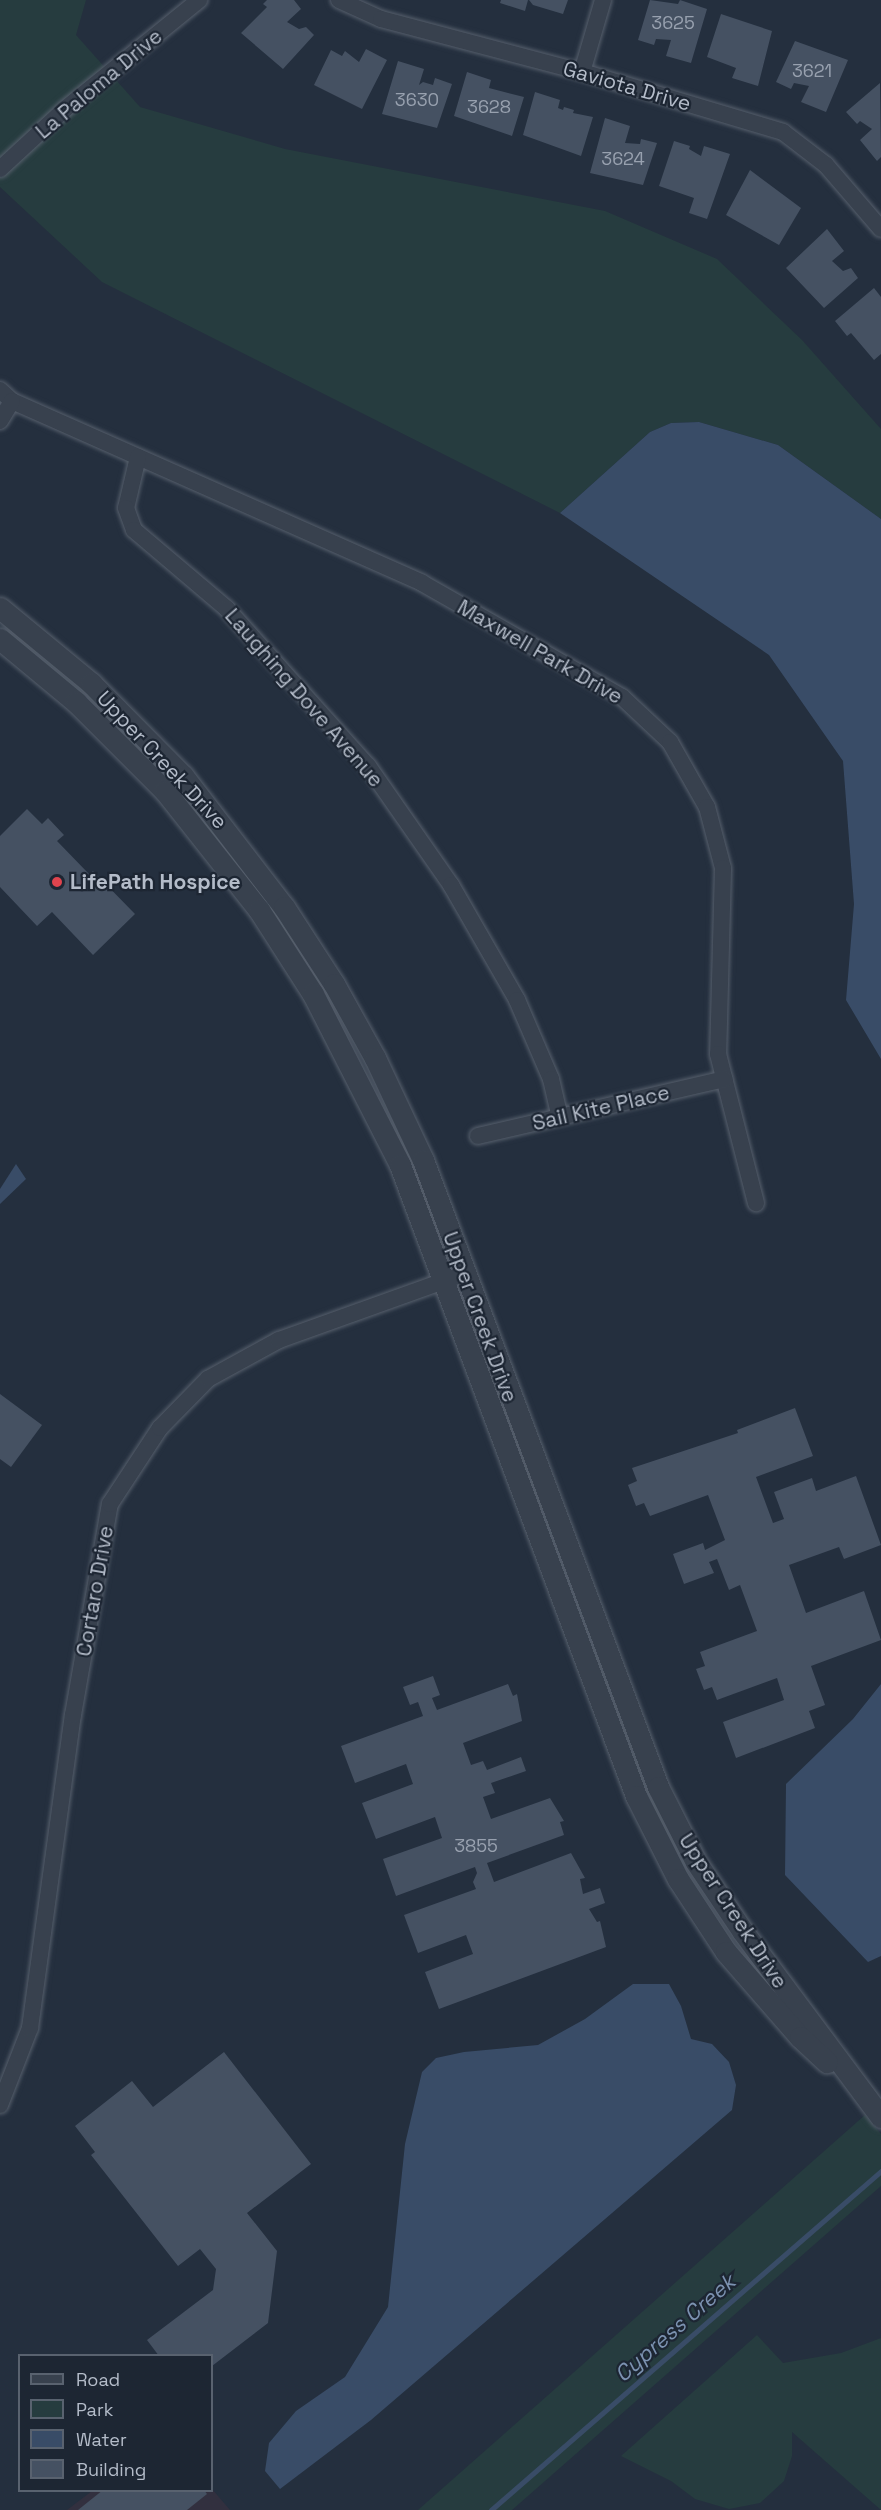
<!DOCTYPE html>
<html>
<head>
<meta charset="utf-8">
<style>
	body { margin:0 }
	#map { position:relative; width:881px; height:2510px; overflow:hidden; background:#242f3e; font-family:"Space Grotesk",sans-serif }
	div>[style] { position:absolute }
	.medical>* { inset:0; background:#32303f }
	.green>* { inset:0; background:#263c3f }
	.water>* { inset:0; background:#394c67 }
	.stream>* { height:5px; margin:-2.5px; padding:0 2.5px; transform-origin:2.5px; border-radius:2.5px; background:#394c67 }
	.building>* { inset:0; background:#455162 }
	.roads { filter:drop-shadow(0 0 2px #565f6c) drop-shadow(0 0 2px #565f6c) }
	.minor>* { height:16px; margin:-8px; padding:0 8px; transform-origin:8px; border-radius:8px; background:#38414e }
	.tertiary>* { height:21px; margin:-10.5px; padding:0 10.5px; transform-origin:10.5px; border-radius:10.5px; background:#38414e }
	.dots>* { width:16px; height:16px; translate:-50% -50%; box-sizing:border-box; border:3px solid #1d2633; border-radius:50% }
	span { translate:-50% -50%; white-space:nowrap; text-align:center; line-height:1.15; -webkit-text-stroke:4.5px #1d2633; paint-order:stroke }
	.number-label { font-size:18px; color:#98a1af }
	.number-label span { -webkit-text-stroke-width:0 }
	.street-label { font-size:21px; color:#b4bcc9 }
	.poi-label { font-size:21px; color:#b4bcc9; font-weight:700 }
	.left { translate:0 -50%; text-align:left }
	.water-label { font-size:22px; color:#7c92b1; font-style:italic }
	.legend { position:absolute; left:18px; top:2354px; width:195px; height:138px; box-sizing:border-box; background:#1d2633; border:2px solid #59626f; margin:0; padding:8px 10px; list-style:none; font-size:18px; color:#b4bcc9 }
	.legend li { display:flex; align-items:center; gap:12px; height:30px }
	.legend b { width:30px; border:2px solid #59626f }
</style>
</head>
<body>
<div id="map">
	<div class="medical">
		<div style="clip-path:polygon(212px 2489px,230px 2510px,67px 2510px,92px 2491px)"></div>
	</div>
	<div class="green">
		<div style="clip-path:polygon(0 0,86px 0,76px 35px,140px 107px,285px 149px,605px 211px,717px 259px,802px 340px,881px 429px,881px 519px,778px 445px,699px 422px,671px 423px,650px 432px,560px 513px,102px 282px,0 187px)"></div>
		<div style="clip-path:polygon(865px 2115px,881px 2134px,881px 2186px,512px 2510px,418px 2510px)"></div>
		<div style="clip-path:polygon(757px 2335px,783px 2363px,841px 2353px,881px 2338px,881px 2510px,792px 2432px,792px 2456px,784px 2481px,760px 2503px,729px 2509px,695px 2499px,671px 2481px,621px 2456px)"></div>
	</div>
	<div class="water">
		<div style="clip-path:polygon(699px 422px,778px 445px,881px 519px,881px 1059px,846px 1000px,854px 904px,843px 761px,769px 655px,560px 513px,650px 432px,671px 423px)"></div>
		<div style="clip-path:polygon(16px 1164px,26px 1179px,0 1204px,0 1189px)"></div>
		<div style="clip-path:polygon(881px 1684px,881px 1956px,868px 1962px,785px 1875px,786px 1784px,853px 1719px)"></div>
		<div style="clip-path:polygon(633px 1984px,669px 1984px,681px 2006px,691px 2039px,712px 2044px,729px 2062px,736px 2085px,732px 2110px,371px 2420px,280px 2489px,265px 2471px,269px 2443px,296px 2411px,345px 2377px,388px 2307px,405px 2144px,422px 2072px,436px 2058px,464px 2052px,538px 2045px,585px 2019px)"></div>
	</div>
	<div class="stream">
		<div style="left:491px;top:2510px;width:517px;rotate:-41deg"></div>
	</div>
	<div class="building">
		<div style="clip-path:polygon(267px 0,294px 0,301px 9px,287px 22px,299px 29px,306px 27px,314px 35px,283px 69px,241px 33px,267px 7px,263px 4px)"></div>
		<div style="clip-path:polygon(501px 0,528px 0,525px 11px,500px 3px)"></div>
		<div style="clip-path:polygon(529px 0,568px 0,563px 14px,533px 5px)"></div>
		<div style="clip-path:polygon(650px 0,678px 4px,680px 0,707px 9px,691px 63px,666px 56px,671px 40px,656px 39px,654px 45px,638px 40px)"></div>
		<div style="clip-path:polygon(721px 14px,772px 31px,758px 86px,732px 78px,736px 68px,707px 57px)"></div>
		<div style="clip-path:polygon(795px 41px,848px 60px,826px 112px,801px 102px,809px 86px,794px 83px,791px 89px,776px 82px)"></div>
		<div style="clip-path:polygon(366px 49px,387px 60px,362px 109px,314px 85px,331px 50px,342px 56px,345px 51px,359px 62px)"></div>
		<div style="clip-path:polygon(398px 61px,424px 69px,419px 85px,423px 82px,433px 85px,435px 78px,452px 84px,437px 128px,382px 114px)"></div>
		<div style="clip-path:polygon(467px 72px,491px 80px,489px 88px,524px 97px,512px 136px,454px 116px)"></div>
		<div style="clip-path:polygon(880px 83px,881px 157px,877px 161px,860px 140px,872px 129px,860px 121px,857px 124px,846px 112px)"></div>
		<div style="clip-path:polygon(535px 92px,560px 100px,558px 108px,563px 110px,564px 107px,574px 110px,573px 113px,593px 117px,581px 156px,523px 135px)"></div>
		<div style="clip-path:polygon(605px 118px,630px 126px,625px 143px,640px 144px,641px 139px,657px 143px,643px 185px,590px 173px)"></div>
		<div style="clip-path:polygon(674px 141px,690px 146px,689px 149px,701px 156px,704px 146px,730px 154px,707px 219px,689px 213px,694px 198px,659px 186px)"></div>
		<div style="clip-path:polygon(750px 170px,801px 208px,779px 245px,726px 215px)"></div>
		<div style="clip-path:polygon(827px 229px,844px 251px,832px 261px,843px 271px,851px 268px,858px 278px,824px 308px,786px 268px)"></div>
		<div style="clip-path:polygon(874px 288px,881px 297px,881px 354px,874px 360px,851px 333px,847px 336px,835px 321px)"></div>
		<div style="clip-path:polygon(27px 809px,42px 824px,48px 818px,64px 835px,57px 841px,89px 874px,93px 871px,135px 914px,93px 955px,52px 912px,37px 926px,0 887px,0 836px)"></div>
		<div style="clip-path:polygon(0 1394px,42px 1425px,11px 1467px,0 1459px)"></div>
		<div style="clip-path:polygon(795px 1408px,813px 1456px,756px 1477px,773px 1523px,784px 1519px,774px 1492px,812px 1478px,816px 1491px,856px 1476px,881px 1545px,844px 1559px,839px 1547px,789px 1565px,806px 1613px,864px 1591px,881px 1640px,811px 1666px,825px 1705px,809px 1711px,815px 1728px,736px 1758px,723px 1722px,784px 1700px,777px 1678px,717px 1700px,712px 1687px,704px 1690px,696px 1669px,705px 1666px,700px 1652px,757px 1631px,740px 1585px,729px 1590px,717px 1559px,709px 1562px,714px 1573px,684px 1584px,673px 1554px,703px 1543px,705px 1550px,725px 1540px,708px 1495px,650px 1516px,644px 1503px,636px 1506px,628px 1485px,637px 1481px,632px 1468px,738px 1433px,737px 1430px)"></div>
		<div style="clip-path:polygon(433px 1676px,440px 1695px,432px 1698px,437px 1710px,508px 1684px,513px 1696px,517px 1694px,522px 1721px,463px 1743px,471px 1765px,483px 1761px,487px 1770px,521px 1757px,526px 1771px,491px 1783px,495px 1793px,483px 1797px,491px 1819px,550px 1798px,564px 1821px,560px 1822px,564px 1835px,487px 1863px,494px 1882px,571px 1853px,585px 1878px,580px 1879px,583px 1894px,600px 1888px,605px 1903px,589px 1909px,597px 1922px,600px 1921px,606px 1947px,439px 2009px,425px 1972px,473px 1954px,466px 1935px,418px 1953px,404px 1915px,476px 1889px,473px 1882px,477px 1873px,475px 1867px,396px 1896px,383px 1859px,442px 1838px,435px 1817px,376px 1839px,362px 1803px,413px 1784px,406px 1764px,355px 1783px,341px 1746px,423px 1716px,418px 1702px,410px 1705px,403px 1687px)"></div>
		<div style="clip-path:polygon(224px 2052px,311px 2164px,247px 2213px,277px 2251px,268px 2323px,212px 2366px,212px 2356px,159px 2356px,147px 2340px,213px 2290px,216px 2269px,200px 2249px,178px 2266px,91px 2155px,95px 2152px,75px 2126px,132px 2081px,153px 2107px)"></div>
		<div style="clip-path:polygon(103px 2490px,204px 2490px,207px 2494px,187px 2510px,78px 2510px)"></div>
	</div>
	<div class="roads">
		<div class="minor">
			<div style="left:339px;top:0;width:46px;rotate:24.3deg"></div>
			<div style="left:381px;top:19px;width:208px;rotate:14.8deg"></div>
			<div style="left:582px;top:72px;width:210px;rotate:16.6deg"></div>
			<div style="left:783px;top:132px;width:54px;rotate:37.5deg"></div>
			<div style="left:826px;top:165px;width:84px;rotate:49.3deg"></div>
			<div style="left:582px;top:72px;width:75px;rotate:-73.7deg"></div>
			<div style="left:0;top:169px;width:88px;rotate:-42.7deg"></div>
			<div style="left:65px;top:109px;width:173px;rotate:-39.1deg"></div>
			<div style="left:0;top:390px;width:16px;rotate:43deg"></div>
			<div style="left:12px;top:401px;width:449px;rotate:23.9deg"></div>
			<div style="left:422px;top:583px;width:230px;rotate:29.7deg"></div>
			<div style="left:622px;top:697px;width:66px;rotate:43.2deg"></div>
			<div style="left:670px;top:742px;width:75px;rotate:60.4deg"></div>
			<div style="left:707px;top:807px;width:63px;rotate:75.3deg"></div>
			<div style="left:723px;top:868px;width:186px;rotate:91.5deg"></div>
			<div style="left:718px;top:1054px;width:154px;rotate:75.7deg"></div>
			<div style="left:0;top:421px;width:23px;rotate:-59deg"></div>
			<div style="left:138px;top:457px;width:52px;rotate:103.2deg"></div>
			<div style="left:126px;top:508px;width:23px;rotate:70deg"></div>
			<div style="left:134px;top:530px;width:122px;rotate:40.3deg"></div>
			<div style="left:227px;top:609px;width:211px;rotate:48.1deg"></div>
			<div style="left:368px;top:766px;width:145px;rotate:55.1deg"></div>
			<div style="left:451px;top:885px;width:133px;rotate:60.1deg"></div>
			<div style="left:517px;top:1000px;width:86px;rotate:66.7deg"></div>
			<div style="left:551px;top:1079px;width:39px;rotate:77deg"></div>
			<div style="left:478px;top:1136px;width:253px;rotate:-13deg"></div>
			<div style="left:0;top:2105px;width:83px;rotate:-68.7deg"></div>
			<div style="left:30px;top:2028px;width:316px;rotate:-82.2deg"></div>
			<div style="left:73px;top:1715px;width:214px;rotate:-80.1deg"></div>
			<div style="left:110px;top:1504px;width:91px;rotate:-56.7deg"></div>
			<div style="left:160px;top:1428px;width:69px;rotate:-45.6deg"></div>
			<div style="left:208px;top:1379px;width:81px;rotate:-28.8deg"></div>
			<div style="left:279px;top:1340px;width:187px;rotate:-19.7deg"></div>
		</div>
		<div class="tertiary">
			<div style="left:0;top:608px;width:118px;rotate:39.5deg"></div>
			<div style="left:91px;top:683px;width:131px;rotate:45.3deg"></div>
			<div style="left:183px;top:776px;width:165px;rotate:52.4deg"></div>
			<div style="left:284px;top:907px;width:92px;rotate:57deg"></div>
			<div style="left:334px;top:984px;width:85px;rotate:61deg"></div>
			<div style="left:375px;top:1058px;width:113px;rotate:64.8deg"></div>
			<div style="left:423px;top:1160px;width:670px;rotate:69.45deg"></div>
			<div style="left:658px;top:1787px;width:84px;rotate:63.1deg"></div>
			<div style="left:696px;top:1862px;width:84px;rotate:56.1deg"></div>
			<div style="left:743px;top:1932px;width:231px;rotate:53.3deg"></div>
			<div style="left:0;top:639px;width:99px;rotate:39.7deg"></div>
			<div style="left:76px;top:702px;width:126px;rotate:45deg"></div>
			<div style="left:165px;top:791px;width:152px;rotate:51.7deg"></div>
			<div style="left:259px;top:910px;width:100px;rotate:57.3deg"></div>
			<div style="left:313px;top:994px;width:192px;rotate:63deg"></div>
			<div style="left:400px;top:1165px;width:674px;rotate:69.49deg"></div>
			<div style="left:636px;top:1796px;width:93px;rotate:63.2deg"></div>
			<div style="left:678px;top:1879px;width:87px;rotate:56.7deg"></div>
			<div style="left:726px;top:1952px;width:113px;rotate:49deg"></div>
			<div style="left:800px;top:2037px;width:37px;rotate:43deg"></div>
		</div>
	</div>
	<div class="dots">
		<div style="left:57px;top:882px;background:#e0444e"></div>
	</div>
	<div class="number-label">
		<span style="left:673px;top:23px">3625</span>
		<span style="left:812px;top:71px">3621</span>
		<span style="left:417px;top:100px">3630</span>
		<span style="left:489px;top:107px">3628</span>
		<span style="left:623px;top:159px">3624</span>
		<span style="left:476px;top:1846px">3855</span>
	</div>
	<div class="street-label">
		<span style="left:99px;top:84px;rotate:-40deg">La Paloma Drive</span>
		<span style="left:627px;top:86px;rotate:16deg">Gaviota Drive</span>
		<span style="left:540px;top:652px;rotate:30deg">Maxwell Park Drive</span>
		<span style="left:304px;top:698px;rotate:49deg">Laughing Dove Avenue</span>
		<span style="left:162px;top:760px;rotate:47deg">Upper Creek Drive</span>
		<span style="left:601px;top:1108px;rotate:-13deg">Sail Kite Place</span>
		<span style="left:480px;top:1317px;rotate:70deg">Upper Creek Drive</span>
		<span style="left:95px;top:1591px;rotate:-80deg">Cortaro Drive</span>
		<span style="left:733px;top:1911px;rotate:57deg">Upper Creek Drive</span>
	</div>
	<div class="poi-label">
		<span class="left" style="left:70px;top:882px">LifePath Hospice</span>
	</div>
	<div class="water-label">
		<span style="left:675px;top:2328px;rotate:-41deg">Cypress Creek</span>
	</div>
	<ul class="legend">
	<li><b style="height:8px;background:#38414e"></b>Road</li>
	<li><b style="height:16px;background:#263c3f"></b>Park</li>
	<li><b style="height:16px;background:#394c67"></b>Water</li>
	<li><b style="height:16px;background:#455162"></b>Building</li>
	</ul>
</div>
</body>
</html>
